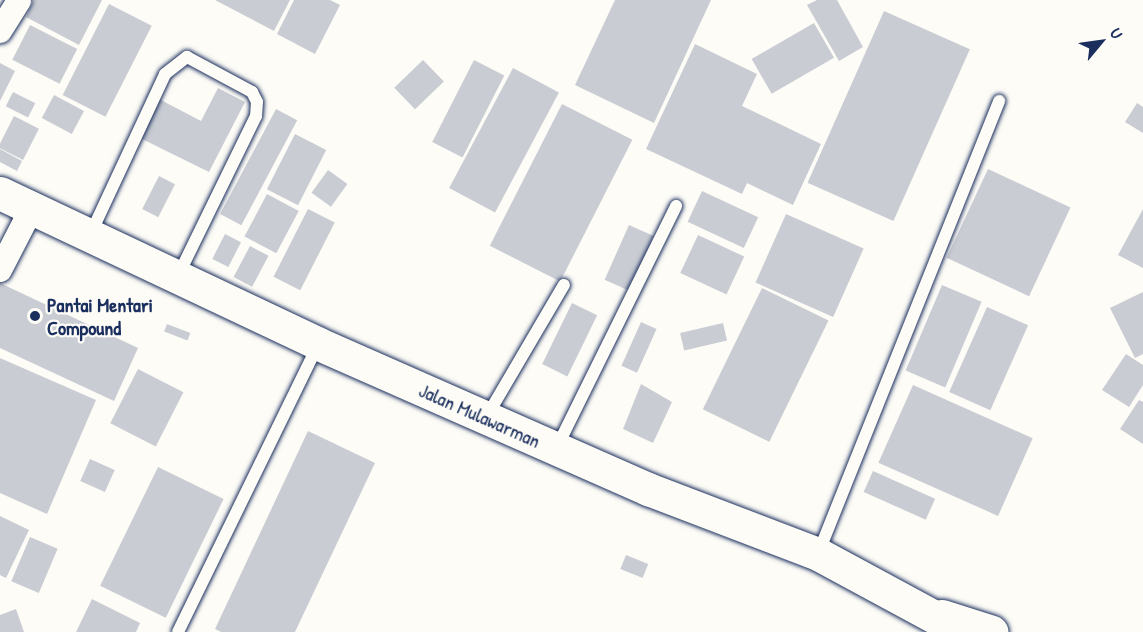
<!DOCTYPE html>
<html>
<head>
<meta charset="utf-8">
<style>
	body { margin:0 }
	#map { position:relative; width:1143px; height:632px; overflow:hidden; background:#fdfcf7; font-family:"Patrick Hand",sans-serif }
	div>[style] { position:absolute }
	.building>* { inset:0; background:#c9ccd3; transform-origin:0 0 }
	.roads { filter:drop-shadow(0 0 2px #1b2f5e) drop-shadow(0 0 2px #1b2f5e) }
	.service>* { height:12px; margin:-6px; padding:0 6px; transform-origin:6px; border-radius:6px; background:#fdfcf7 }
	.minor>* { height:24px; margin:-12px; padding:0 12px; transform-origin:12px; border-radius:12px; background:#fdfcf7 }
	.trunk>* { height:33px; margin:-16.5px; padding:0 16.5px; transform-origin:16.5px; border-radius:16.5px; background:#fdfcf7 }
	.dots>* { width:16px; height:16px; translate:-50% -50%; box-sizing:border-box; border:3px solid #fdfcf7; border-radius:50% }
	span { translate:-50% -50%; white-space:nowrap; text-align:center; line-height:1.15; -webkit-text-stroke:4.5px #fdfcf7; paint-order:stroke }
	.poi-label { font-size:20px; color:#1b2f5e; font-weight:700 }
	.left { translate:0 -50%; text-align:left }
	.street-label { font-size:20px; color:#1b2f5e }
	.north { position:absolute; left:1071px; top:12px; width:60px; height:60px; -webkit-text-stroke:4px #fdfcf7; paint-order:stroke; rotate:61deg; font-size:16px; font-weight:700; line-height:24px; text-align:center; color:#1b2f5e }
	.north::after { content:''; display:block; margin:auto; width:21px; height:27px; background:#1b2f5e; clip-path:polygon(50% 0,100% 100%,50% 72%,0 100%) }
</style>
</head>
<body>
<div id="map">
	<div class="building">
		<div style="clip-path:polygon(34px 0,102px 0,79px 45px,26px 17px)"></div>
		<div style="clip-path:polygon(215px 0,290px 0,274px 31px)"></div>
		<div style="clip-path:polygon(294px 0,330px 0,340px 5px,315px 54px,277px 34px)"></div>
		<div style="clip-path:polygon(615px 0,711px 0,654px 123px,575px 85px)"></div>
		<div style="clip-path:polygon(817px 0,837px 0,863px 47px,839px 61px,807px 5px)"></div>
		<div style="left:109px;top:4px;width:48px;height:102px;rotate:27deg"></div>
		<div style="left:884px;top:11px;width:94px;height:188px;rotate:24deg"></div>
		<div style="left:814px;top:23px;width:40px;height:72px;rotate:60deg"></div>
		<div style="left:30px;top:25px;width:53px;height:39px;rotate:27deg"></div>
		<div style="clip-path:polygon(695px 44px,757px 74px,742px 106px,821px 144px,793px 205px,747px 183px,742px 194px,646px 149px)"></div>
		<div style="left:423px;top:60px;width:30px;height:40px;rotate:46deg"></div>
		<div style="left:474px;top:60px;width:34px;height:92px;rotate:27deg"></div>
		<div style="clip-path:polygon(0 63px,15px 71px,0 101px)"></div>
		<div style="left:513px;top:68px;width:52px;height:136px;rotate:28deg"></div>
		<div style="clip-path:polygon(218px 88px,245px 102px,209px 172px,140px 138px,159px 99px,201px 121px)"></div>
		<div style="left:13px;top:92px;width:25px;height:16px;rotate:27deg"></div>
		<div style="left:54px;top:95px;width:34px;height:26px;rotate:28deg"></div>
		<div style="clip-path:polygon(1137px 103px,1143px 107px,1143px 133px,1125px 122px)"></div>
		<div style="left:562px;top:104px;width:79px;height:159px;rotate:27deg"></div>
		<div style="left:276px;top:109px;width:24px;height:119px;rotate:28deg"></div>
		<div style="left:14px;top:116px;width:28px;height:35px;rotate:27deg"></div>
		<div style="left:295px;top:134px;width:35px;height:62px;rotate:27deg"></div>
		<div style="clip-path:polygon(0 149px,22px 161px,17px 171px,0 162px)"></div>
		<div style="left:988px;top:169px;width:91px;height:98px;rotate:25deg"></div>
		<div style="left:328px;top:170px;width:24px;height:28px;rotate:36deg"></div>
		<div style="left:159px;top:176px;width:18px;height:37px;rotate:27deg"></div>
		<div style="left:702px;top:191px;width:62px;height:34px;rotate:25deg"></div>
		<div style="left:267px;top:194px;width:36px;height:48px;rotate:28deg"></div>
		<div style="left:308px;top:209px;width:30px;height:76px;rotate:27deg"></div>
		<div style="clip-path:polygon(1143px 209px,1143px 268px,1118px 255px)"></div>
		<div style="left:786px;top:214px;width:85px;height:75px;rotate:24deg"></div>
		<div style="left:629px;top:225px;width:27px;height:60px;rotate:24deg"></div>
		<div style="left:225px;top:234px;width:18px;height:28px;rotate:27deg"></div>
		<div style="left:698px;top:235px;width:51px;height:42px;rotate:25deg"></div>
		<div style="left:250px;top:246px;width:21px;height:35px;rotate:28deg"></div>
		<div style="clip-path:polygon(0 283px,138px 348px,114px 401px,0 348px)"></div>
		<div style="left:942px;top:285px;width:43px;height:93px;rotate:23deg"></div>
		<div style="left:762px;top:288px;width:74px;height:135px;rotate:26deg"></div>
		<div style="clip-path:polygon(1143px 292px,1143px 354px,1135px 358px,1110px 308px)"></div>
		<div style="left:572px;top:303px;width:28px;height:68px;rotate:26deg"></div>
		<div style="left:987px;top:307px;width:45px;height:93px;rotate:24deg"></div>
		<div style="left:641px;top:322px;width:17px;height:48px;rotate:24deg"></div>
		<div style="left:723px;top:323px;width:18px;height:44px;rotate:77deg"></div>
		<div style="left:167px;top:324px;width:25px;height:8px;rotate:21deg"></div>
		<div style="clip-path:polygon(1126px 354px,1143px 365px,1143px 385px,1129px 407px,1102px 390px)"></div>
		<div style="clip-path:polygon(0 358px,96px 400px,47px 514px,0 493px)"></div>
		<div style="left:138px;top:369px;width:51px;height:61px;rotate:27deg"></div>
		<div style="clip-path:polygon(641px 384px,672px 402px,653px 443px,623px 429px)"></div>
		<div style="left:913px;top:385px;width:131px;height:85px;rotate:24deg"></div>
		<div style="clip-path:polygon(1139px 400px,1143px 402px,1143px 444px,1120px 429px)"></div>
		<div style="clip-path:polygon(308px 431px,375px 463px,295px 632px,221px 632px,215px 629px)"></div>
		<div style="left:90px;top:459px;width:27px;height:24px;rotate:24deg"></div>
		<div style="left:158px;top:467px;width:73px;height:132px;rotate:26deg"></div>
		<div style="left:873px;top:471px;width:68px;height:23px;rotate:24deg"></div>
		<div style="clip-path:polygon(0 516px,29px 530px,6px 578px,0 575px)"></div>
		<div style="left:30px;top:537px;width:30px;height:48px;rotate:23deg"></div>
		<div style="left:626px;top:555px;width:24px;height:15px;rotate:22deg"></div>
		<div style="clip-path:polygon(92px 599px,140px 623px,136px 632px,76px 632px)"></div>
		<div style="clip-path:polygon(16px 609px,24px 632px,0 632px,0 615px)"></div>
	</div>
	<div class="roads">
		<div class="service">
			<div style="left:91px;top:233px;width:175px;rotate:-65deg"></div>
			<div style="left:165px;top:74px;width:28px;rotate:-38deg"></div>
			<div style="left:187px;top:57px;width:74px;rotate:28.3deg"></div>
			<div style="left:252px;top:92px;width:11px;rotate:63deg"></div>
			<div style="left:257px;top:102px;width:14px;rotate:94deg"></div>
			<div style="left:256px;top:116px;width:178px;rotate:116deg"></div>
			<div style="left:487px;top:416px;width:152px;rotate:-59.6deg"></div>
			<div style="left:557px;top:447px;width:269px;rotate:-63.7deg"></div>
			<div style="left:818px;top:554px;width:488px;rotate:-68.2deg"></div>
			<div style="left:178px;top:632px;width:319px;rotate:-64deg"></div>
		</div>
		<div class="minor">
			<div style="left:0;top:31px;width:36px;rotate:-58deg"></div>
			<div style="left:0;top:270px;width:68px;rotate:-62.7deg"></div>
		</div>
		<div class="trunk">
			<div style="left:0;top:193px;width:353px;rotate:25.3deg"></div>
			<div style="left:319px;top:344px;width:360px;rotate:23.8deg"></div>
			<div style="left:648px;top:489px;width:182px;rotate:20.9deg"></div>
			<div style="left:818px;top:554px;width:164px;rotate:28.4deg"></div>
			<div style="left:942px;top:616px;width:52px;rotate:17.7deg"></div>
		</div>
	</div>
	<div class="dots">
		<div style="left:35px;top:316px;background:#1b2f5e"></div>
	</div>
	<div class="poi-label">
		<span class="left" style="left:47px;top:316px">Pantai Mentari<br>Compound</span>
	</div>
	<div class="street-label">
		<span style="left:480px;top:415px;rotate:24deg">Jalan Mulawarman</span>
	</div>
	<div class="north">U</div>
</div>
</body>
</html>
